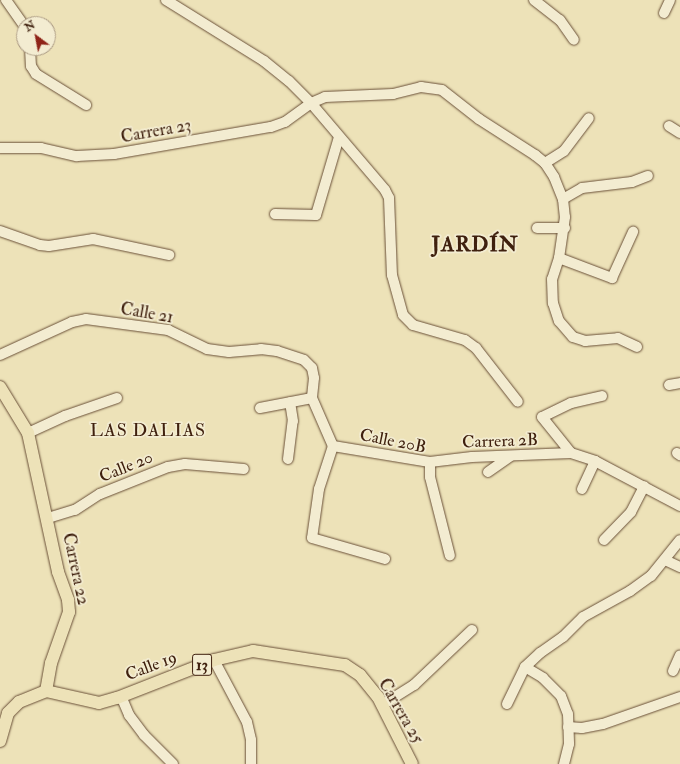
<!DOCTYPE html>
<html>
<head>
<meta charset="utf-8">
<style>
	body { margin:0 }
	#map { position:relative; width:680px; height:764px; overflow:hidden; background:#ede2b8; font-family:"IM FELL Double Pica",serif }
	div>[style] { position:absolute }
	.roads { filter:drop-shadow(0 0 1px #6a5038) drop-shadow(0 0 1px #6a5038) }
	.minor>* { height:10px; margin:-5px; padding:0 5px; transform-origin:5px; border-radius:5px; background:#f3ecd1 }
	.major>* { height:12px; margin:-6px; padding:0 6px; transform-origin:6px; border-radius:6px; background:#ede2b8 }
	span { translate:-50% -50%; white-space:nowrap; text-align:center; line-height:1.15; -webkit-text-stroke:3.5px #f3ecd1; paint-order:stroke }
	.shield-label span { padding:1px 3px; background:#f3ecd1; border:1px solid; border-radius:3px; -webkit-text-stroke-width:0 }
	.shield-label { font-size:16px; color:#3f200e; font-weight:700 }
	.street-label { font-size:17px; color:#3f200e }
	.neighbourhood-label { font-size:18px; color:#3f200e; letter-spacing:1px }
	.district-label { font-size:21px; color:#3f200e; font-weight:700; letter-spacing:1px }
	.north { position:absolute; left:16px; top:16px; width:40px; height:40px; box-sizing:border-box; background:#f3ecd1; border:1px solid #ab9a83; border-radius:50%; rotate:328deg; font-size:11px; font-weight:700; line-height:16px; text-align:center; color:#3f200e }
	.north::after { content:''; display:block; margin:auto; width:14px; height:18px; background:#8f2418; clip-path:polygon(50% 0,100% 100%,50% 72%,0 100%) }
</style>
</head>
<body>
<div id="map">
	<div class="roads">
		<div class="minor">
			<div style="left:6px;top:0;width:32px;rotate:55deg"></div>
			<div style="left:166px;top:0;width:115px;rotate:31.9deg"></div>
			<div style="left:264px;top:61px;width:32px;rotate:39deg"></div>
			<div style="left:289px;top:81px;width:31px;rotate:45deg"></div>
			<div style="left:311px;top:103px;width:114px;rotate:49.6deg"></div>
			<div style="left:385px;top:190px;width:9px;rotate:63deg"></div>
			<div style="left:389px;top:198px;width:77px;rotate:87.8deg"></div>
			<div style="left:392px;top:275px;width:41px;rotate:74.6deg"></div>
			<div style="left:403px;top:315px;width:14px;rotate:45deg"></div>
			<div style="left:413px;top:325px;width:54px;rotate:16.1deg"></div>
			<div style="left:465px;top:340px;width:14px;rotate:36deg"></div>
			<div style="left:476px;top:348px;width:68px;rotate:52.1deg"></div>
			<div style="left:534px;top:0;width:33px;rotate:38deg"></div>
			<div style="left:560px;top:20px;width:24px;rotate:55deg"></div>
			<div style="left:664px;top:13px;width:14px;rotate:-65deg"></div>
			<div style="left:30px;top:48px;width:18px;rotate:87deg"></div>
			<div style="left:31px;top:66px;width:9px;rotate:58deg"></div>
			<div style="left:36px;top:74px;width:59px;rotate:31.8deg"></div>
			<div style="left:669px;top:126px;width:13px;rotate:32deg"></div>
			<div style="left:0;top:148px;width:41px"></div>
			<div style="left:41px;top:148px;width:37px;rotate:13deg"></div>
			<div style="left:77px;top:156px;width:37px;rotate:-3deg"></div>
			<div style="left:114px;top:154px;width:159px;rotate:-9.8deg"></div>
			<div style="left:271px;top:127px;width:15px;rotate:-20deg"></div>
			<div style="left:285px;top:122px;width:32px;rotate:-36deg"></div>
			<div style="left:311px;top:103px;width:15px;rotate:-23deg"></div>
			<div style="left:325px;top:97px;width:68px;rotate:-2.5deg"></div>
			<div style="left:393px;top:94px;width:29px;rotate:-14deg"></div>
			<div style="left:421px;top:87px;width:21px;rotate:8deg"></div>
			<div style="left:442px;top:90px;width:47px;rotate:38.1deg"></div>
			<div style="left:479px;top:119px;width:67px;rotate:32.7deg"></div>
			<div style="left:535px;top:155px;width:13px;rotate:39deg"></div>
			<div style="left:545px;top:163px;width:17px;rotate:57deg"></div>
			<div style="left:554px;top:177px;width:24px;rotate:68deg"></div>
			<div style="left:563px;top:199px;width:18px;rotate:84deg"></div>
			<div style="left:565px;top:217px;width:41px;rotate:98.3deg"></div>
			<div style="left:559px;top:258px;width:22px;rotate:108deg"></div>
			<div style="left:552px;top:279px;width:24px;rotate:88deg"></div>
			<div style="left:553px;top:303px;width:19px;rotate:72deg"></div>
			<div style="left:559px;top:321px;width:21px;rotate:49deg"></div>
			<div style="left:573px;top:337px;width:13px;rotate:18deg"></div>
			<div style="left:585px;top:341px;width:33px;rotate:-5deg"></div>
			<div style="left:618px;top:338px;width:21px;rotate:25deg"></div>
			<div style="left:545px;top:163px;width:22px;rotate:-32deg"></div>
			<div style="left:564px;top:151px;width:41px;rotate:-52.9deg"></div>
			<div style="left:563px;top:199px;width:22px;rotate:-30deg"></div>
			<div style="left:582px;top:188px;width:50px;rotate:-6.8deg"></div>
			<div style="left:632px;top:182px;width:17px;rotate:-21deg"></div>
			<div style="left:275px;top:214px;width:41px;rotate:1.4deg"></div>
			<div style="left:316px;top:215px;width:81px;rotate:-73.6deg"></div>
			<div style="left:537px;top:228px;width:28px"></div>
			<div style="left:0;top:231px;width:42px;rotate:19.3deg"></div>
			<div style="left:40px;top:245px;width:9px;rotate:6deg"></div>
			<div style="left:49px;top:246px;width:45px;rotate:-9deg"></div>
			<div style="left:93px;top:239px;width:78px;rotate:11.9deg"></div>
			<div style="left:559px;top:258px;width:57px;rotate:20.7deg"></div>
			<div style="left:612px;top:278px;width:51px;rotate:-65.5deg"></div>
			<div style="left:0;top:355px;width:79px;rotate:-24.6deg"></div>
			<div style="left:72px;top:322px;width:14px;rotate:-12deg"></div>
			<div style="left:86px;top:319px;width:83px;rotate:7.6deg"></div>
			<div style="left:168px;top:330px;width:43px;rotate:26deg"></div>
			<div style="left:207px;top:349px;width:22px;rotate:8deg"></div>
			<div style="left:229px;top:352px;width:32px;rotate:-5deg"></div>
			<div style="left:261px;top:349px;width:16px;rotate:7deg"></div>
			<div style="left:277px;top:351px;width:28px;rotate:18deg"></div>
			<div style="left:304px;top:360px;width:11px;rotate:45deg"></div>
			<div style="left:312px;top:368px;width:10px;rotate:79deg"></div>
			<div style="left:314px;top:378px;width:20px;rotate:96deg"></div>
			<div style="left:312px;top:398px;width:52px;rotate:66.4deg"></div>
			<div style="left:669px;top:385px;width:11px;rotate:-10deg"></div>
			<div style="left:602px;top:396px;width:32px;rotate:167deg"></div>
			<div style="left:571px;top:403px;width:32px;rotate:154deg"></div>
			<div style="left:542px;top:417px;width:46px;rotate:51.1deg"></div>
			<div style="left:571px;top:453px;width:25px;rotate:18deg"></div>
			<div style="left:595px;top:461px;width:96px;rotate:27.9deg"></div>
			<div style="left:260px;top:408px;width:53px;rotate:-10.9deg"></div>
			<div style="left:28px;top:433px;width:41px;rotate:-24.7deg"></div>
			<div style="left:65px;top:416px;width:55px;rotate:-19.1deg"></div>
			<div style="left:333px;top:446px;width:98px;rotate:9.4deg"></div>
			<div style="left:430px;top:462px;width:42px;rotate:-6.8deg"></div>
			<div style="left:472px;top:457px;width:99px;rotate:-2.3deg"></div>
			<div style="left:333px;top:446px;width:45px;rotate:108deg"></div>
			<div style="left:319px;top:489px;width:49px;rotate:98.1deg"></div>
			<div style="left:312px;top:538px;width:76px;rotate:16deg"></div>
			<div style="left:677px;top:453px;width:4px;rotate:34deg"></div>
			<div style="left:288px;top:459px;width:38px;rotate:-83deg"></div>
			<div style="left:293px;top:421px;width:19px;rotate:-99deg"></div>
			<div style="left:430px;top:462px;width:15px;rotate:90deg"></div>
			<div style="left:430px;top:477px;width:81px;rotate:75.8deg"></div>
			<div style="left:488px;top:472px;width:28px;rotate:-35deg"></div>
			<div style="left:582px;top:489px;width:31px;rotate:-65deg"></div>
			<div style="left:48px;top:518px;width:28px;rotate:-17deg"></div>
			<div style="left:75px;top:510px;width:30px;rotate:-33deg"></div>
			<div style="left:100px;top:494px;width:73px;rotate:-21.7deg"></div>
			<div style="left:168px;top:467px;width:17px;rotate:-10deg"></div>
			<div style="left:185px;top:464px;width:59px;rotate:4.8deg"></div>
			<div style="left:604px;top:540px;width:39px;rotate:-46deg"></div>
			<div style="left:631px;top:512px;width:29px;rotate:-63deg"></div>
			<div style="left:665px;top:560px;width:17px;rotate:25deg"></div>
			<div style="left:214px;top:660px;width:70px;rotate:62deg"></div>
			<div style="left:247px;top:722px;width:18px;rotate:77deg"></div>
			<div style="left:251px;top:740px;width:24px;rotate:90deg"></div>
			<div style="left:525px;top:667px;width:21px;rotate:31deg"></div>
			<div style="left:543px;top:678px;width:25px;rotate:45deg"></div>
			<div style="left:561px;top:696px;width:19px;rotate:69deg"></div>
			<div style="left:568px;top:714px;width:30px;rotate:88deg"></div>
			<div style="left:569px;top:744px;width:21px;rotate:104deg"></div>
			<div style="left:673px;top:671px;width:17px;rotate:-66deg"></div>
			<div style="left:121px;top:696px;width:21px;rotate:67deg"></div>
			<div style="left:129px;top:715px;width:25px;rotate:53deg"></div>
			<div style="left:144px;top:735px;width:41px;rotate:45deg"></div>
			<div style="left:507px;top:704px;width:41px;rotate:-64.1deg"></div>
			<div style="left:525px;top:667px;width:21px;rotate:-43deg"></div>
			<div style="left:540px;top:653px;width:28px;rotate:-35deg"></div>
			<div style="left:563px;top:637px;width:28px;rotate:-45deg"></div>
			<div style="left:583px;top:617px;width:54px;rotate:-29deg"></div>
			<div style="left:630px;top:591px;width:26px;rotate:-36deg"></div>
			<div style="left:651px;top:576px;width:46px;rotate:-51.1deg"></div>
			<div style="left:382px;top:705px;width:38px;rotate:-32deg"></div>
			<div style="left:414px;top:685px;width:80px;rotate:-43.5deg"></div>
			<div style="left:568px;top:727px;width:14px;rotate:4deg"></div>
			<div style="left:582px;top:728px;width:21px;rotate:-11deg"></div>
			<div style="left:603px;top:724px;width:82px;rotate:-19.3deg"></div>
		</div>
		<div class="major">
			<div style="left:0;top:387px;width:54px;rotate:58.7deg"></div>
			<div style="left:28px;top:433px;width:142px;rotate:77.8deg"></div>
			<div style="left:58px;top:572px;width:30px;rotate:70deg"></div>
			<div style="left:68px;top:600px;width:12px;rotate:85deg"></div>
			<div style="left:69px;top:612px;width:54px;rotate:109.4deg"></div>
			<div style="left:51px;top:663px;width:28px;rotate:100deg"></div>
			<div style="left:46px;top:691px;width:54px;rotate:12.8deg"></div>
			<div style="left:99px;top:703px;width:19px;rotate:-16deg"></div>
			<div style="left:117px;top:698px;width:104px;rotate:-21.4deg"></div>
			<div style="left:214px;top:660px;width:40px;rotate:-13deg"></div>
			<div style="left:253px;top:651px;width:93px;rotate:8.7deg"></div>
			<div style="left:345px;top:665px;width:18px;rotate:34deg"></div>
			<div style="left:360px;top:675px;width:28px;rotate:51deg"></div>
			<div style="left:378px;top:697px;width:75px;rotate:63.1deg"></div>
			<div style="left:0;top:741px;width:29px;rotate:-74deg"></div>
			<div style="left:8px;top:713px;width:16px;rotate:-45deg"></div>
			<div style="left:19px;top:702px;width:29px;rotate:-22deg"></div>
		</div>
	</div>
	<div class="shield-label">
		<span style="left:202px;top:665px">13</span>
	</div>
	<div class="street-label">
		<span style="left:156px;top:131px;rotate:-10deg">Carrera 23</span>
		<span style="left:147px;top:313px;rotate:10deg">Calle 21</span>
		<span style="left:393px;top:441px;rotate:11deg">Calle 20B</span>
		<span style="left:500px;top:441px;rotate:-2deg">Carrera 2B</span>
		<span style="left:126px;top:467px;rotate:-22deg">Calle 20</span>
		<span style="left:76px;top:569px;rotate:78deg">Carrera 22</span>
		<span style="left:151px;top:666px;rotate:-21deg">Calle 19</span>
		<span style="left:401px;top:711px;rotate:60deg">Carrera 25</span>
	</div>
	<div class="neighbourhood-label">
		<span style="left:148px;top:431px">LAS DALIAS</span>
	</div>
	<div class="district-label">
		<span style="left:475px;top:245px">JARDÍN</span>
	</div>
	<div class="north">N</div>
</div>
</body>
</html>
